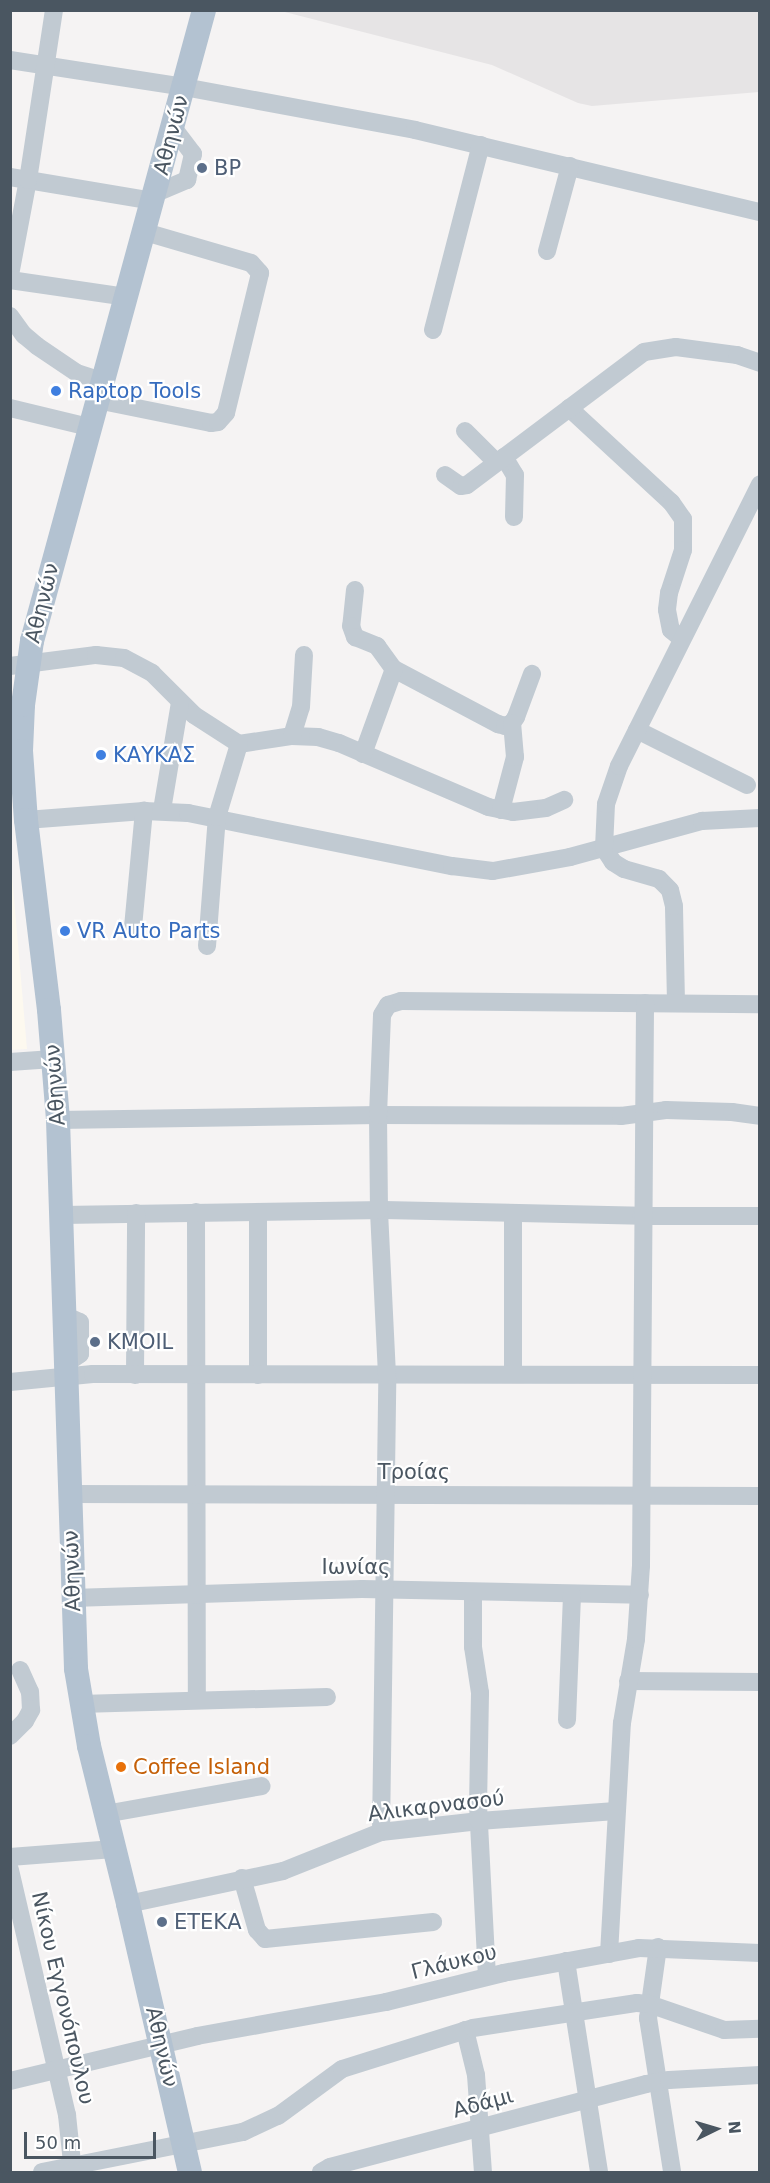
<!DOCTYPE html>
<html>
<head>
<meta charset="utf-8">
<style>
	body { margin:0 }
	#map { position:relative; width:770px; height:2183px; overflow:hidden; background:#f5f3f3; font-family:"DejaVu Sans",sans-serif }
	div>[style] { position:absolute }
	.commercial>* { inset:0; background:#fdf9ef }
	.education>* { inset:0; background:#e6e4e5 }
	.minor>* { height:18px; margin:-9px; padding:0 9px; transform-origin:9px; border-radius:9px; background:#c1cad2 }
	.major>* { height:24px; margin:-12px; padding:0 12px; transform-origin:12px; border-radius:12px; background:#b3c2d1 }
	.major-bridge>* { height:24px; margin:-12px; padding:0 12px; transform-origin:12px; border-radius:12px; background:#b3c2d1 }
	.dots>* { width:16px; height:16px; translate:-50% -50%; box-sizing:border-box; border:3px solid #fff; border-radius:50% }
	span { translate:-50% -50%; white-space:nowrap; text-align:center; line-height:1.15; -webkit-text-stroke:4.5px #fff; paint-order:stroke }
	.street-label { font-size:21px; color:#4a5661 }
	.service-label { font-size:21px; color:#4e5e75 }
	.left { translate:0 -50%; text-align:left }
	.shop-label { font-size:21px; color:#366cbe }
	.food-label { font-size:21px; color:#c56008 }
	.frame { position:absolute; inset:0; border:12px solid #4a5661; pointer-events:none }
	.north { position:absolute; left:686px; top:2099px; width:60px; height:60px; -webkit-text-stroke:4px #fff; paint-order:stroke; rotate:85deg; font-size:16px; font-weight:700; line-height:24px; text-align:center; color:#4a5661 }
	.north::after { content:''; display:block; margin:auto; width:21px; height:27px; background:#4a5661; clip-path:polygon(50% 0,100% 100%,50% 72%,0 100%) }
	.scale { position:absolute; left:24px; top:2132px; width:132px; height:27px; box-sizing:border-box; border:3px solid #4a5661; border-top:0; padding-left:8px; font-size:18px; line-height:21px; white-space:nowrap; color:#4a5661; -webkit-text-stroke:4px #fff; paint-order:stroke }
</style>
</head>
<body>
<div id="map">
	<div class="commercial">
		<div style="clip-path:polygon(11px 863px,27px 1049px,11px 1050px,10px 1050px)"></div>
	</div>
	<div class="education">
		<div style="clip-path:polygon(277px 10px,759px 11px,759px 92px,592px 106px,578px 103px,492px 65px)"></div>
	</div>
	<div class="minor">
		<div style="left:10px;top:60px;width:176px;rotate:8.8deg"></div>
		<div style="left:184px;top:87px;width:235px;rotate:10.5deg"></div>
		<div style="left:415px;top:130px;width:355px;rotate:13.4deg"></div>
		<div style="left:10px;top:177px;width:146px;rotate:9.5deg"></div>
		<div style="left:156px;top:193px;width:34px;rotate:-23deg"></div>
		<div style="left:187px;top:180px;width:27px;rotate:-77deg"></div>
		<div style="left:193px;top:154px;width:34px;rotate:-127deg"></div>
		<div style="left:547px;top:251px;width:88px;rotate:-74.9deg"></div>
		<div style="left:10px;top:275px;width:97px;rotate:-79.3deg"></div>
		<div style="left:28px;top:180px;width:172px;rotate:-81.3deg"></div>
		<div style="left:10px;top:280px;width:117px;rotate:8.3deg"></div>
		<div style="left:10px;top:316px;width:24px;rotate:54deg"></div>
		<div style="left:24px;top:335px;width:17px;rotate:40deg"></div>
		<div style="left:37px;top:346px;width:48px;rotate:34deg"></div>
		<div style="left:77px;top:373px;width:26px;rotate:18deg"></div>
		<div style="left:433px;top:330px;width:191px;rotate:-75.5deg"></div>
		<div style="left:97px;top:400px;width:116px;rotate:11.4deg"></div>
		<div style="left:211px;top:423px;width:7px;rotate:-8deg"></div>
		<div style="left:218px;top:422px;width:12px;rotate:-48deg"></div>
		<div style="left:226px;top:413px;width:144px;rotate:-76.3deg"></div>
		<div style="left:260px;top:273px;width:13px;rotate:-132deg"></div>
		<div style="left:251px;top:263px;width:110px;rotate:-163.7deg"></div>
		<div style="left:10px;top:408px;width:81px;rotate:13.5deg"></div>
		<div style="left:569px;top:408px;width:139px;rotate:42.7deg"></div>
		<div style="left:671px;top:502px;width:21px;rotate:55deg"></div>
		<div style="left:683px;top:519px;width:31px;rotate:90deg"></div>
		<div style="left:683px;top:550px;width:45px;rotate:108deg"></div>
		<div style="left:669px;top:593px;width:17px;rotate:97deg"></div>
		<div style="left:667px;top:610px;width:20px;rotate:79deg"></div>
		<div style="left:671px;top:630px;width:14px;rotate:39deg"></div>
		<div style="left:465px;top:431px;width:44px;rotate:45deg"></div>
		<div style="left:504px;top:457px;width:21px;rotate:59deg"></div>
		<div style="left:515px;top:475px;width:42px;rotate:91.4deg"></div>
		<div style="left:445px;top:475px;width:19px;rotate:35deg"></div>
		<div style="left:461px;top:486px;width:6px;rotate:-9deg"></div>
		<div style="left:467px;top:485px;width:221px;rotate:-36.9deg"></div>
		<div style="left:644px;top:352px;width:32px;rotate:-9deg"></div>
		<div style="left:676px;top:347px;width:62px;rotate:7.5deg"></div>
		<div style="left:737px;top:355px;width:24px;rotate:19deg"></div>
		<div style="left:355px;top:590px;width:36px;rotate:96deg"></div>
		<div style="left:351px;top:626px;width:12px;rotate:70deg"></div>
		<div style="left:355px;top:637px;width:24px;rotate:22deg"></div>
		<div style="left:377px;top:646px;width:29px;rotate:54deg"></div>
		<div style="left:394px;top:669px;width:118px;rotate:27.9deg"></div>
		<div style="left:498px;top:724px;width:7px;rotate:16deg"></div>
		<div style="left:505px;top:726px;width:8px;rotate:-23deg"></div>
		<div style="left:512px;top:723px;width:7px;rotate:-56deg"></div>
		<div style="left:516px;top:717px;width:46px;rotate:-69.6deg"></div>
		<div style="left:10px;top:666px;width:87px;rotate:-7.3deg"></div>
		<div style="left:96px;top:655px;width:28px;rotate:6deg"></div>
		<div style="left:124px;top:658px;width:32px;rotate:28deg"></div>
		<div style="left:152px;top:673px;width:59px;rotate:45deg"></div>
		<div style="left:194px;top:715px;width:54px;rotate:32.8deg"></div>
		<div style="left:239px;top:744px;width:54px;rotate:-8.6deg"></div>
		<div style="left:292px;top:736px;width:26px;rotate:2deg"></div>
		<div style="left:318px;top:737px;width:22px;rotate:16deg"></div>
		<div style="left:339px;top:743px;width:162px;rotate:23.2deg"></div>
		<div style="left:488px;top:807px;width:25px;rotate:11deg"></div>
		<div style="left:513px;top:812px;width:33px;rotate:-7deg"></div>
		<div style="left:546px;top:808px;width:20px;rotate:-24deg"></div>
		<div style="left:637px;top:730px;width:123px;rotate:26.6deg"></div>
		<div style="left:292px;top:736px;width:30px;rotate:-73deg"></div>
		<div style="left:301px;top:707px;width:52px;rotate:-86.7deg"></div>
		<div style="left:363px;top:754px;width:90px;rotate:-70deg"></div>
		<div style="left:162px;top:810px;width:109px;rotate:-80.5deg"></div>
		<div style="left:501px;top:810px;width:55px;rotate:-75.2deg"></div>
		<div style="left:515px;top:757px;width:34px;rotate:-95deg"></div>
		<div style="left:26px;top:820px;width:118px;rotate:-4.4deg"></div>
		<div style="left:144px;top:811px;width:44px;rotate:2.6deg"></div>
		<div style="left:188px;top:813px;width:269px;rotate:11.4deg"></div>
		<div style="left:452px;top:866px;width:41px;rotate:7deg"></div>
		<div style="left:493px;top:871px;width:78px;rotate:-10.3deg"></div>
		<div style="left:570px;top:857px;width:137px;rotate:-15.3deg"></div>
		<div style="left:702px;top:821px;width:58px;rotate:-3deg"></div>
		<div style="left:133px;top:927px;width:117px;rotate:-84.6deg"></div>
		<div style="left:207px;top:946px;width:129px;rotate:-85.6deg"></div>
		<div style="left:217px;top:817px;width:76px;rotate:-73.2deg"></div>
		<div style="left:676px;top:1003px;width:97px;rotate:-91.2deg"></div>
		<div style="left:674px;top:906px;width:16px;rotate:-104deg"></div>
		<div style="left:670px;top:890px;width:16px;rotate:-135deg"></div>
		<div style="left:659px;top:879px;width:36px;rotate:-164deg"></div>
		<div style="left:624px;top:869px;width:13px;rotate:-148deg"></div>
		<div style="left:613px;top:862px;width:17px;rotate:-123deg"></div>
		<div style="left:604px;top:848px;width:44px;rotate:-87.4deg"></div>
		<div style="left:606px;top:804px;width:40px;rotate:-71.1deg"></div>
		<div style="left:619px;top:766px;width:315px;rotate:-63.4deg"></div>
		<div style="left:10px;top:1062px;width:43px;rotate:-4deg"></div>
		<div style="left:58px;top:1120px;width:320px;rotate:-0.9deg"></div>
		<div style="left:378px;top:1115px;width:243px;rotate:0.2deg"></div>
		<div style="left:621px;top:1116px;width:45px;rotate:-7.6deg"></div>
		<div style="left:666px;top:1110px;width:66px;rotate:1.7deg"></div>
		<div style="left:732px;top:1112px;width:28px;rotate:8deg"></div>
		<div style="left:196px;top:1212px;width:487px;rotate:89.9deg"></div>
		<div style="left:62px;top:1215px;width:322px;rotate:-0.9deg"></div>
		<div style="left:384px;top:1210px;width:257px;rotate:1.3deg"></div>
		<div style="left:641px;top:1216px;width:119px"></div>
		<div style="left:64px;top:1315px;width:17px;rotate:24deg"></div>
		<div style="left:80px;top:1322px;width:32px;rotate:90deg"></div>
		<div style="left:80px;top:1354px;width:18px;rotate:146deg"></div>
		<div style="left:513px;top:1374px;width:161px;rotate:-90deg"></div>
		<div style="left:135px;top:1375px;width:162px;rotate:-89.6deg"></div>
		<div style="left:258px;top:1375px;width:163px;rotate:-90deg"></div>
		<div style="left:10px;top:1382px;width:83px;rotate:-5.5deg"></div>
		<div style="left:93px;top:1374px;width:667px;rotate:0.09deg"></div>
		<div style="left:69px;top:1494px;width:691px;rotate:0.17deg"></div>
		<div style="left:473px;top:1592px;width:55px;rotate:90deg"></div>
		<div style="left:473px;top:1647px;width:47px;rotate:81.3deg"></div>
		<div style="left:480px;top:1693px;width:112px;rotate:91deg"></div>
		<div style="left:478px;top:1805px;width:171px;rotate:87deg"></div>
		<div style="left:72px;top:1598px;width:290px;rotate:-1.8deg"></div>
		<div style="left:362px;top:1589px;width:278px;rotate:1.2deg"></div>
		<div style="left:628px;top:1681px;width:132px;rotate:0.4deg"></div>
		<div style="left:80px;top:1704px;width:247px;rotate:-1.6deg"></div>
		<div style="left:567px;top:1720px;width:125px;rotate:-87.7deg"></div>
		<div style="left:10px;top:1736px;width:21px;rotate:-45deg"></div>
		<div style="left:25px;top:1721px;width:13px;rotate:-61deg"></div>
		<div style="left:31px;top:1710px;width:18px;rotate:-93deg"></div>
		<div style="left:30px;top:1692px;width:24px;rotate:-114deg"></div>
		<div style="left:105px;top:1814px;width:159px;rotate:-10.1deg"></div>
		<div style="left:381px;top:1832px;width:457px;rotate:-89.2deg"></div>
		<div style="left:387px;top:1375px;width:165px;rotate:-92.8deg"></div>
		<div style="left:379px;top:1210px;width:95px;rotate:-90.6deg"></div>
		<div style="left:378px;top:1115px;width:100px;rotate:-87.7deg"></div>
		<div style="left:382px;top:1015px;width:12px;rotate:-59deg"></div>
		<div style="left:388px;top:1005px;width:14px;rotate:-17deg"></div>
		<div style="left:401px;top:1001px;width:359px;rotate:0.5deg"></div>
		<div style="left:10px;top:1857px;width:104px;rotate:-4.4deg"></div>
		<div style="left:10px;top:1870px;width:252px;rotate:76.9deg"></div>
		<div style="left:67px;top:2115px;width:57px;rotate:84deg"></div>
		<div style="left:242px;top:1878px;width:54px;rotate:73.9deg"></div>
		<div style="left:257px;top:1930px;width:12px;rotate:48deg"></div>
		<div style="left:265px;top:1939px;width:169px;rotate:-5.8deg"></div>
		<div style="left:128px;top:1904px;width:158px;rotate:-12deg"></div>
		<div style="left:283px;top:1871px;width:105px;rotate:-21.7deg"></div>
		<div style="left:381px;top:1832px;width:99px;rotate:-6.4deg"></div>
		<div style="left:479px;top:1821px;width:137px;rotate:-4.2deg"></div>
		<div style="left:658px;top:1947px;width:72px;rotate:98deg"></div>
		<div style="left:648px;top:2018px;width:156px;rotate:81.1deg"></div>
		<div style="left:609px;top:1954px;width:231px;rotate:-86.8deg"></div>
		<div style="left:622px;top:1723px;width:85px;rotate:-80.5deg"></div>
		<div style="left:636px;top:1639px;width:73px;rotate:-86.1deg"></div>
		<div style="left:641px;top:1566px;width:563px;rotate:-89.59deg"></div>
		<div style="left:566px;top:1961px;width:214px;rotate:81.1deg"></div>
		<div style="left:465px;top:2030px;width:46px;rotate:76.3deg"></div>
		<div style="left:476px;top:2075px;width:97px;rotate:85.9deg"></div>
		<div style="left:10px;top:2081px;width:192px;rotate:-13.5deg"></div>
		<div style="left:197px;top:2036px;width:192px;rotate:-10.2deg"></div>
		<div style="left:386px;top:2002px;width:121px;rotate:-13.9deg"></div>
		<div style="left:503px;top:1973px;width:138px;rotate:-10.4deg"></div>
		<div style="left:639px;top:1948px;width:121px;rotate:2.4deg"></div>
		<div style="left:42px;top:2172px;width:205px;rotate:-11.3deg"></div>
		<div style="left:243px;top:2132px;width:38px;rotate:-25deg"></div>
		<div style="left:278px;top:2116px;width:79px;rotate:-36.3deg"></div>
		<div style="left:342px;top:2069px;width:137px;rotate:-17.4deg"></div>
		<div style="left:473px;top:2028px;width:166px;rotate:-8.7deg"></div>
		<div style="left:637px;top:2003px;width:12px;rotate:5deg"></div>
		<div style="left:649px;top:2004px;width:79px;rotate:19.1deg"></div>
		<div style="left:724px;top:2030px;width:36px;rotate:-2deg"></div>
		<div style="left:321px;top:2172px;width:10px;rotate:-29deg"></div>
		<div style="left:330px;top:2167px;width:327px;rotate:-14.7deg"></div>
		<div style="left:646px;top:2084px;width:23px;rotate:-10deg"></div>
		<div style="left:669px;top:2080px;width:91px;rotate:-3.1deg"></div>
	</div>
	<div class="major">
		<div style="left:32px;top:641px;width:654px;rotate:-74.75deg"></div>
		<div style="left:23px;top:705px;width:46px;rotate:92.5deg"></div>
		<div style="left:21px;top:751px;width:69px;rotate:85.9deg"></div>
		<div style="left:26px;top:820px;width:191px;rotate:83.1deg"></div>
		<div style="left:49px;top:1010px;width:110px;rotate:85.3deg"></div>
		<div style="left:58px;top:1120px;width:549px;rotate:88.12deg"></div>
		<div style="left:76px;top:1669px;width:78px;rotate:80.4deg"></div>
		<div style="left:89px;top:1746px;width:163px;rotate:76.1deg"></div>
		<div style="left:128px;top:1904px;width:275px;rotate:77deg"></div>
	</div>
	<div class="major-bridge">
		<div style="left:23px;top:705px;width:65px;rotate:-82deg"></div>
	</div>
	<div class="dots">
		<div style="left:202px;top:168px;background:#5c6f8a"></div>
		<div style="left:56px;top:391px;background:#3f7fe0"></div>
		<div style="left:101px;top:755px;background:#3f7fe0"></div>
		<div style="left:65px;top:931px;background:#3f7fe0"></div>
		<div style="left:95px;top:1342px;background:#5c6f8a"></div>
		<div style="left:121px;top:1767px;background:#e8710a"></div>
		<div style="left:162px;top:1922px;background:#5c6f8a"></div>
	</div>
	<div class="street-label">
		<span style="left:171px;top:135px;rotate:-75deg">Αθηνών</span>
		<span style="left:42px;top:603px;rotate:-76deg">Αθηνών</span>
		<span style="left:55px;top:1085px;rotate:-94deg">Αθηνών</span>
		<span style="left:414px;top:1472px">Τροίας</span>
		<span style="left:356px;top:1567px">Ιωνίας</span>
		<span style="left:72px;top:1571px;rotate:-92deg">Αθηνών</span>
		<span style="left:436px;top:1806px;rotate:-7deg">Αλικαρνασού</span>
		<span style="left:454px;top:1962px;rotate:-14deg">Γλάυκου</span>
		<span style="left:63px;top:1998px;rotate:77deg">Νίκου Εγγονόπουλου</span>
		<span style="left:162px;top:2047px;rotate:77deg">Αθηνών</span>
		<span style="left:483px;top:2103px;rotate:-15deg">Αδάμι</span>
	</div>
	<div class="service-label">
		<span class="left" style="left:214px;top:168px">BP</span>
		<span class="left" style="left:107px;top:1342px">KMOIL</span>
		<span class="left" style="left:174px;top:1922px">ΕΤΕΚΑ</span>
	</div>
	<div class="shop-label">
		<span class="left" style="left:68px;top:391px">Raptop Tools</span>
		<span class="left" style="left:113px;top:755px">ΚΑΥΚΑΣ</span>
		<span class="left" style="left:77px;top:931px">VR Auto Parts</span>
	</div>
	<div class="food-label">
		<span class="left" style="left:133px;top:1767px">Coffee Island</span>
	</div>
	<div class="frame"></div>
	<div class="north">N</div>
	<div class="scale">50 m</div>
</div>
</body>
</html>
